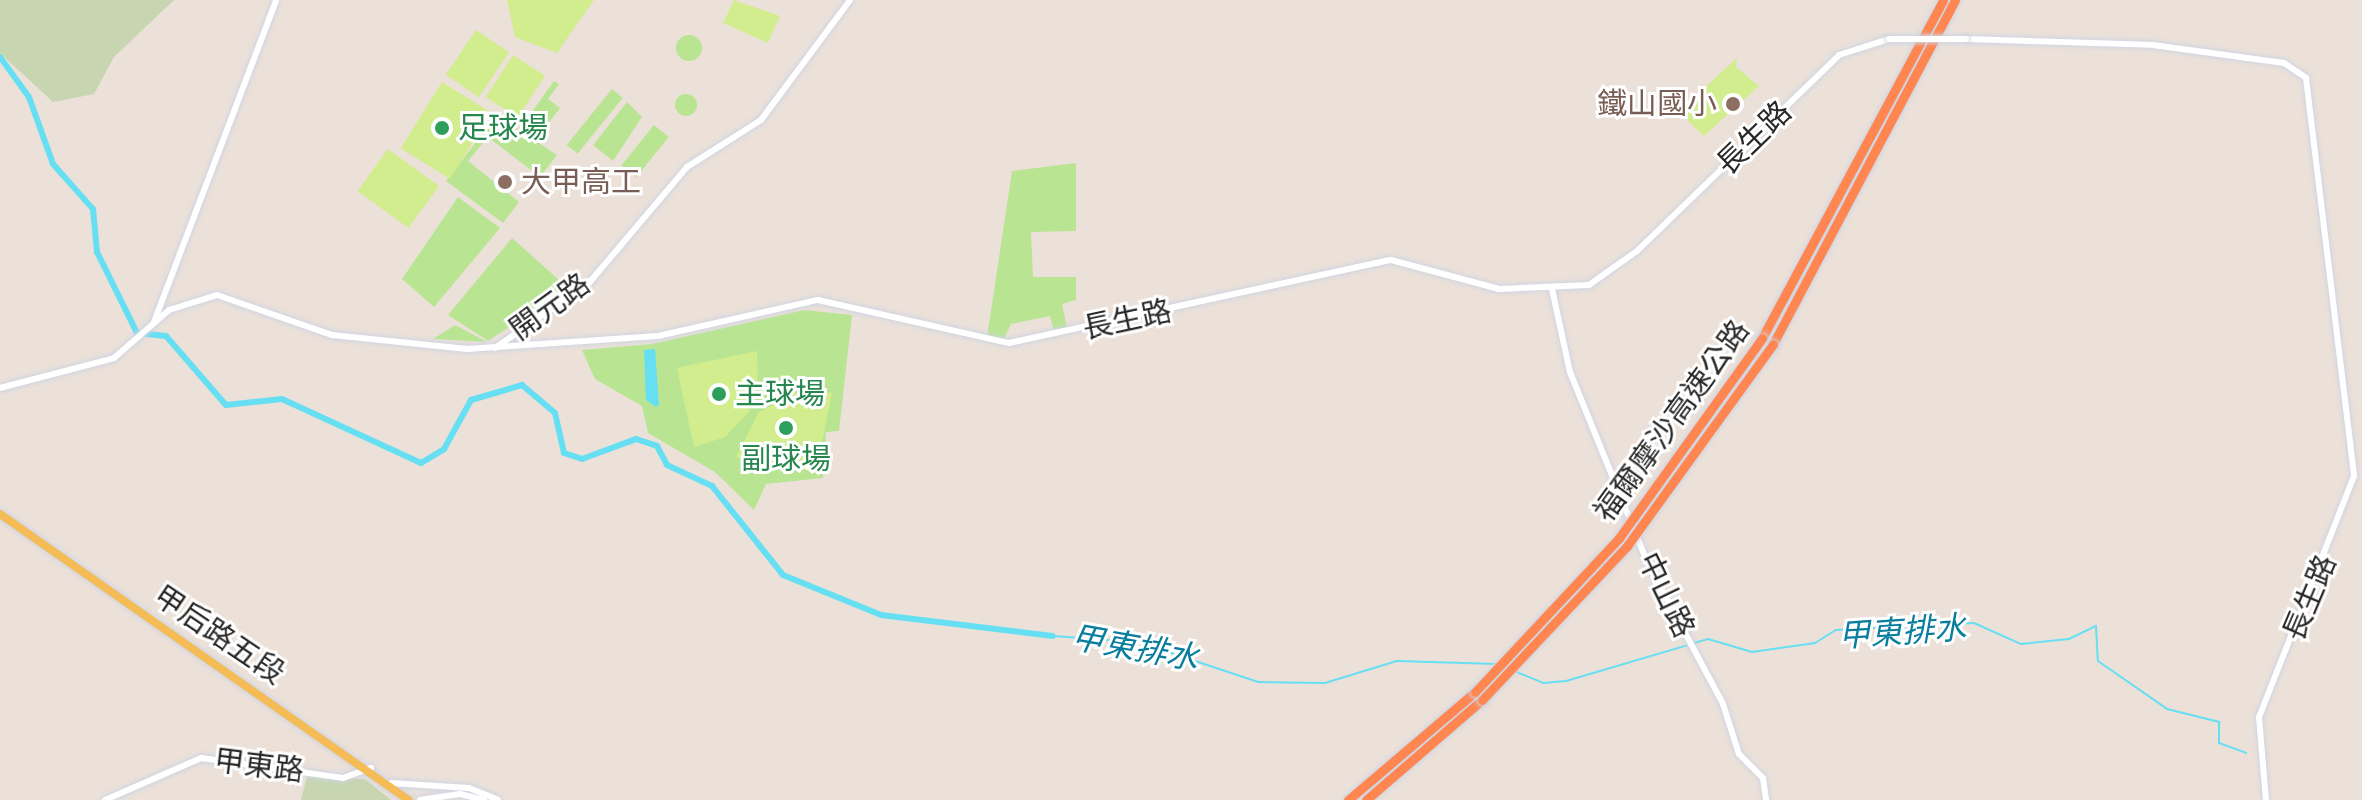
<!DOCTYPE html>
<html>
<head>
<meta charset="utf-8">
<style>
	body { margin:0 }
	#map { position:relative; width:2362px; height:800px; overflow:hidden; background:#ece1d9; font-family:Jost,"Noto Sans TC",sans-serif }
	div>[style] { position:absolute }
	.green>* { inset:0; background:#b9e593; transform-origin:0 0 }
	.round { border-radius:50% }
	.cemetery>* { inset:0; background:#c7d6b0 }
	.pitch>* { inset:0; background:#d1ed8e; transform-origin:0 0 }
	.water>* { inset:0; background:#67dff3 }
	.stream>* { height:2px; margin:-1px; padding:0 1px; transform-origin:1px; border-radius:1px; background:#67dff3 }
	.canal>* { height:6px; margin:-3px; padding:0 3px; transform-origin:3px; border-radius:3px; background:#67dff3 }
	.roads { filter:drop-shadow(0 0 2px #cfd5e2) drop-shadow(0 0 2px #cfd5e2) }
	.minor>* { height:6px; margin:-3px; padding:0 3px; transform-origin:3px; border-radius:3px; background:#fff }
	.major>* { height:8px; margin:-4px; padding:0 4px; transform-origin:4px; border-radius:4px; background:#f5bb55 }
	.highway>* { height:9px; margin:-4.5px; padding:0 4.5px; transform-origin:4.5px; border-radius:4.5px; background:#ff8651 }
	.bridges { filter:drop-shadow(0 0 2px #cfd5e2) drop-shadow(0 0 2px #cfd5e2) }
	.minor-bridge>* { height:6px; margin:-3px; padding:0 3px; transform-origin:3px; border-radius:3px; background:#fff }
	.highway-bridge>* { height:9px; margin:-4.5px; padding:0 4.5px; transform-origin:4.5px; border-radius:4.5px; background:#ff8651 }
	.dots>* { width:22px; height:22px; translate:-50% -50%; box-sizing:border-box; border:4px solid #fff; border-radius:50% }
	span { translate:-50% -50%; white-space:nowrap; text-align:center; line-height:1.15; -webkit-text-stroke:6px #fff; paint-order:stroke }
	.education-label { font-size:30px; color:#785e54 }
	.right { translate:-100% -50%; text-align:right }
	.left { translate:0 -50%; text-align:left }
	.leisure-label { font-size:30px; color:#27864d }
	.street-label { font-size:30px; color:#282828 }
	.water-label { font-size:32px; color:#087d9d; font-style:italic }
</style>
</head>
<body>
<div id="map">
	<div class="green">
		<div class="round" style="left:676px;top:35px;width:26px;height:26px"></div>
		<div style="clip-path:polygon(554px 81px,559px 84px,548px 99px,560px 108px,543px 130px,529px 116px)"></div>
		<div style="left:612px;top:89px;width:14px;height:72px;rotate:39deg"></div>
		<div class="round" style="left:675px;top:94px;width:22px;height:22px"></div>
		<div style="clip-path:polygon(627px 102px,642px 117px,613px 161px,593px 145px)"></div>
		<div style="clip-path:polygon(497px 115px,557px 155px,540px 177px,488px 137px,468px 161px,519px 202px,503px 223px,446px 181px)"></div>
		<div style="left:654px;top:125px;width:19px;height:52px;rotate:39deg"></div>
		<div style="clip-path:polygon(1076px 163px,1076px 231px,1031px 232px,1033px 277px,1076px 277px,1076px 300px,1062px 304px,1067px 328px,1054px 331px,1050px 316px,1011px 324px,1003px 341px,987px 338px,1012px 171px)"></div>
		<div style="clip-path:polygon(458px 197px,500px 228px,434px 307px,402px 279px)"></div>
		<div style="clip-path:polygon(512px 238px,568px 288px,488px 341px,448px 315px)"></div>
		<div style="clip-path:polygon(804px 310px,852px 315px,839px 431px,826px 432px,823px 478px,766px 484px,754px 510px,715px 472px,648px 433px,642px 406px,595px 379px,582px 350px,652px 344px)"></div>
		<div style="clip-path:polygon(455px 325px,487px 342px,433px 339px)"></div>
	</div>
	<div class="cemetery">
		<div style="clip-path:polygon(0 0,174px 0,114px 57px,94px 94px,53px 102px,0 53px)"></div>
		<div style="clip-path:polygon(307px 776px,365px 779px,391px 800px,301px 800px)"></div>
	</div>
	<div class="pitch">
		<div style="clip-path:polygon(507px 0,594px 0,557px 53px,515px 37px)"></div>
		<div style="clip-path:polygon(734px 0,780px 16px,768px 43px,723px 23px)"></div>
		<div style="left:476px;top:30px;width:40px;height:54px;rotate:34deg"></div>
		<div style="left:513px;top:55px;width:38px;height:50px;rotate:33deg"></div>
		<div style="clip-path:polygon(1737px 58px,1736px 67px,1759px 86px,1704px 136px,1688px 121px,1687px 104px)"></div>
		<div style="left:442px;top:82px;width:58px;height:78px;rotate:32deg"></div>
		<div style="left:388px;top:149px;width:63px;height:52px;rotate:36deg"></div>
		<div style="clip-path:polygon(757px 351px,758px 388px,749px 412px,725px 437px,694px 447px,677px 368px)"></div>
		<div style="clip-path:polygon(800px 391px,832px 393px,816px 472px,736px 457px,758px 413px)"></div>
	</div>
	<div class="water">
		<div style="clip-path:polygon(655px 349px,659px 405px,656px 407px,646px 400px,644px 350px)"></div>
	</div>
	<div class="stream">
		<div style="left:1053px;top:636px;width:85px;rotate:4deg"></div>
		<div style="left:1138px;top:642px;width:126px;rotate:18.4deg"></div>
		<div style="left:1258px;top:682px;width:67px;rotate:0.9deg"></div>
		<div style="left:1325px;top:683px;width:75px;rotate:-17deg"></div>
		<div style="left:1397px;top:661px;width:100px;rotate:1.7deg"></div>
		<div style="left:1694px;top:643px;width:15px;rotate:-16deg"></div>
		<div style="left:1708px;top:639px;width:46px;rotate:16.5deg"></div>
		<div style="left:1752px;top:652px;width:64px;rotate:-8.1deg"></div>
		<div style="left:1815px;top:643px;width:25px;rotate:-32deg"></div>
		<div style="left:1836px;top:630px;width:138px;rotate:-2.9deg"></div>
		<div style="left:1974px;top:623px;width:51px;rotate:24.1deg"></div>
		<div style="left:2021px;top:644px;width:48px;rotate:-5.9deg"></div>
		<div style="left:2069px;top:639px;width:30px;rotate:-26deg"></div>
		<div style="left:2096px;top:626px;width:35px;rotate:87deg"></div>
		<div style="left:2098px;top:661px;width:84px;rotate:34.8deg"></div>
		<div style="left:2167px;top:709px;width:54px;rotate:14deg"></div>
		<div style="left:2219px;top:722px;width:21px;rotate:90deg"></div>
		<div style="left:2219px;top:743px;width:29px;rotate:20deg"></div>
		<div style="left:1514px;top:671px;width:31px;rotate:22deg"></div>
		<div style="left:1543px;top:683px;width:23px;rotate:-5deg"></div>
		<div style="left:1566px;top:681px;width:127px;rotate:-16.4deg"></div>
	</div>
	<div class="canal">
		<div style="left:0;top:57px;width:49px;rotate:54.1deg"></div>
		<div style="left:29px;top:97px;width:71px;rotate:70.3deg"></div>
		<div style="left:53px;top:164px;width:60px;rotate:48.4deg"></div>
		<div style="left:93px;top:209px;width:43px;rotate:84.7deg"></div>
		<div style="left:97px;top:252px;width:90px;rotate:63.7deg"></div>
		<div style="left:137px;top:333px;width:29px;rotate:6deg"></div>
		<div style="left:166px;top:336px;width:91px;rotate:49deg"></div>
		<div style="left:226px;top:405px;width:56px;rotate:-6.1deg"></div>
		<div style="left:282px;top:399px;width:153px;rotate:24.7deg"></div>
		<div style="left:421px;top:463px;width:27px;rotate:-31deg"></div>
		<div style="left:444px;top:449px;width:56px;rotate:-61.1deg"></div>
		<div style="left:471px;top:400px;width:53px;rotate:-16.4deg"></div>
		<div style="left:522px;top:385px;width:43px;rotate:40.3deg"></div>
		<div style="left:555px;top:413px;width:41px;rotate:77.3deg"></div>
		<div style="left:564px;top:453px;width:19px;rotate:18deg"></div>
		<div style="left:582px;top:459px;width:58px;rotate:-20.3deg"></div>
		<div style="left:636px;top:439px;width:22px;rotate:18deg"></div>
		<div style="left:657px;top:446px;width:21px;rotate:62deg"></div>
		<div style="left:667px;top:465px;width:50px;rotate:25deg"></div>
		<div style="left:712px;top:486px;width:114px;rotate:51.4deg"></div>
		<div style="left:783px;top:575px;width:106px;rotate:22.2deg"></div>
		<div style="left:881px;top:615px;width:173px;rotate:7deg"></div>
	</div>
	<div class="roads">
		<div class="minor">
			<div style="left:1966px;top:39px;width:187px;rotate:1.8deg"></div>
			<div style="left:2153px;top:45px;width:132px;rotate:7.8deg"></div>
			<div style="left:2284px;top:63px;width:27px;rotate:34deg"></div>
			<div style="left:2306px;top:78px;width:401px;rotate:83.1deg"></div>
			<div style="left:2354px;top:476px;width:259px;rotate:111.5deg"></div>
			<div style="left:2259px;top:717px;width:83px;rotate:85.2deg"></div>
			<div style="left:1552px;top:289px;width:85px;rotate:77.8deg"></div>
			<div style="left:1570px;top:372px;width:205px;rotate:67.9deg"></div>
			<div style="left:1647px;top:562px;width:161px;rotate:61.8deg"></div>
			<div style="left:1723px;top:704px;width:52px;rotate:72.3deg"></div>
			<div style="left:1739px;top:754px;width:34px;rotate:45deg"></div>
			<div style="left:1763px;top:778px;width:22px;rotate:82deg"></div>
			<div style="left:154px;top:322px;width:344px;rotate:-69.2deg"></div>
			<div style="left:495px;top:348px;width:114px;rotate:-34.7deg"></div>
			<div style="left:589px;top:283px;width:152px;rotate:-49.8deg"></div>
			<div style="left:687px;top:167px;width:88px;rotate:-32.4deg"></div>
			<div style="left:761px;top:120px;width:149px;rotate:-53.4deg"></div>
			<div style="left:0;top:388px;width:118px;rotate:-14.7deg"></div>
			<div style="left:114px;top:358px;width:73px;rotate:-41.1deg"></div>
			<div style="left:169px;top:310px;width:50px;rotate:-17.4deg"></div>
			<div style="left:217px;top:295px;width:122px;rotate:19.2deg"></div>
			<div style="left:332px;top:335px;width:136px;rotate:5.9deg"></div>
			<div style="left:467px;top:349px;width:191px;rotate:-3.9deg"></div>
			<div style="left:658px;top:336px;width:164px;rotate:-12.7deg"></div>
			<div style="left:818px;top:300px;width:196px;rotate:12.7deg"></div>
			<div style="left:1009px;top:343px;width:391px;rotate:-12.3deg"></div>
			<div style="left:1391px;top:260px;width:112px;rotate:15deg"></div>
			<div style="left:1499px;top:289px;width:90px;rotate:-2.5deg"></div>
			<div style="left:1589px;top:285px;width:59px;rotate:-35.3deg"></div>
			<div style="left:1637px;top:251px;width:281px;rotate:-44.1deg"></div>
			<div style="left:1839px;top:55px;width:52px;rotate:-17.7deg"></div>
			<div style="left:391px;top:783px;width:78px;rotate:3.7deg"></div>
			<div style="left:469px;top:788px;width:31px;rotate:22deg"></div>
			<div style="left:105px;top:800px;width:105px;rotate:-23.6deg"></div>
			<div style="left:201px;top:758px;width:143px;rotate:8deg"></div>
			<div style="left:343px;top:778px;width:30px;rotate:-20deg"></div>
			<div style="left:420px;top:800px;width:40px;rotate:-8.5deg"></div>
			<div style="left:460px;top:794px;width:25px;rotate:14deg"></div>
		</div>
		<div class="major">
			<div style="left:0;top:514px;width:499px;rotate:35deg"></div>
		</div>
		<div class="highway">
			<div style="left:1762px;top:338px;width:383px;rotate:-61.8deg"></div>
			<div style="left:1773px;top:344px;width:389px;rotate:-62.1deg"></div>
			<div style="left:1348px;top:800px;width:167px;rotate:-40.4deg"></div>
			<div style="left:1366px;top:800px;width:153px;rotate:-40.8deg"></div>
		</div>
	</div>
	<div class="bridges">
		<div class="minor-bridge">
			<div style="left:1889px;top:39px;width:77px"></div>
		</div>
		<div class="highway-bridge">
			<div style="left:1475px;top:692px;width:211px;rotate:-46.9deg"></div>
			<div style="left:1619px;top:538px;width:246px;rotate:-54.4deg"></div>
			<div style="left:1482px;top:700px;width:212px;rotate:-46.7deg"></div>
			<div style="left:1627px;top:546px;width:249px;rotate:-54.1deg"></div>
		</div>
	</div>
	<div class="dots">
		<div style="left:1733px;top:104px;background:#8d6e63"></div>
		<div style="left:442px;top:128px;background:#2e9e5b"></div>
		<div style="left:505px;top:182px;background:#8d6e63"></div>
		<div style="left:719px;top:394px;background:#2e9e5b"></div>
		<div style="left:786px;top:428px;background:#2e9e5b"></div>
	</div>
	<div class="education-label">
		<span class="right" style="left:1717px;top:104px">鐵山國小</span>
		<span class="left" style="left:521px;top:182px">大甲高工</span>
	</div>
	<div class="leisure-label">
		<span class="left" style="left:458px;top:128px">足球場</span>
		<span class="left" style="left:735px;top:394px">主球場</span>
		<span style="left:786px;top:459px">副球場</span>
	</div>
	<div class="street-label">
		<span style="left:1754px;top:138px;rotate:-44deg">長生路</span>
		<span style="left:550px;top:307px;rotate:-36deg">開元路</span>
		<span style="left:1127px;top:320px;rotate:-12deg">長生路</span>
		<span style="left:1672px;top:421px;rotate:-54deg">福爾摩沙高速公路</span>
		<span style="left:1666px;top:595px;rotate:64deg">中山路</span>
		<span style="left:2310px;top:598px;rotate:-67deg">長生路</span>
		<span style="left:219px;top:635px;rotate:34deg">甲后路五段</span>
		<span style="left:259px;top:766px;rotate:7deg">甲東路</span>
	</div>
	<div class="water-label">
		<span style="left:1902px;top:632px;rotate:-4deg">甲東排水</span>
		<span style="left:1135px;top:648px;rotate:10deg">甲東排水</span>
	</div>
</div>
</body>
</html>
